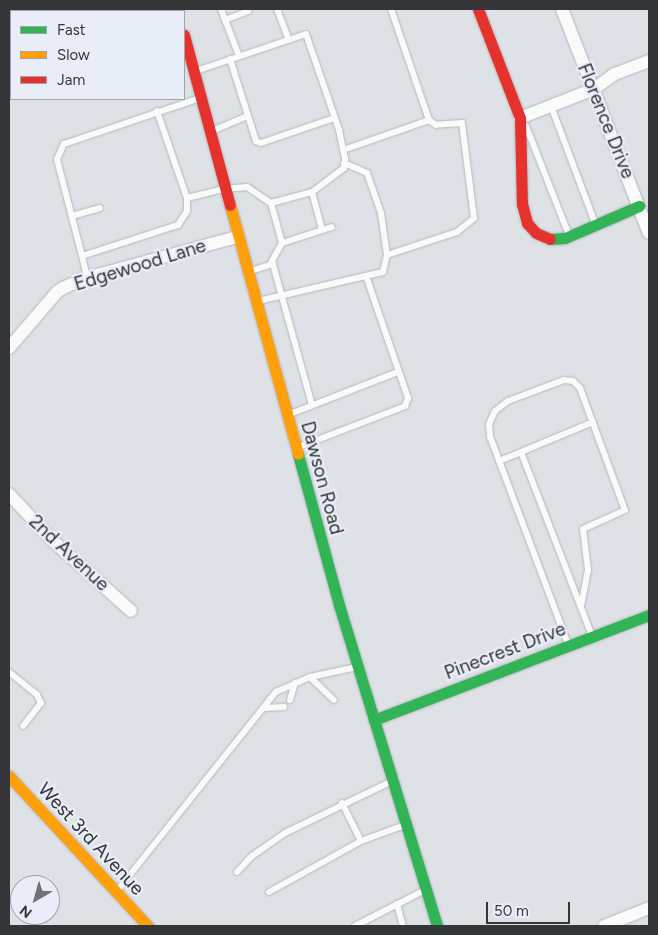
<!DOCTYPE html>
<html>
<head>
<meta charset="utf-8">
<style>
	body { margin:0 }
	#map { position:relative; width:658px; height:935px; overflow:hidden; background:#dee1e6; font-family:Figtree,sans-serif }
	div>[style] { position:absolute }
	.roads { filter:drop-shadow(0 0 1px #b5b7bb) drop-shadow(0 0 1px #b5b7bb) }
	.lane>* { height:6px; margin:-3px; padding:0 3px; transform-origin:3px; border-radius:3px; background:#fafafb }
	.street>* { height:12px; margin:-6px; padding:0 6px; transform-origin:6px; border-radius:6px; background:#fafafb }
	.fast>* { height:11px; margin:-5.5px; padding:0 5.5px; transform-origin:5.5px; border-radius:5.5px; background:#30b455 }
	.slow>* { height:11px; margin:-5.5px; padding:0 5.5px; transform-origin:5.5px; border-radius:5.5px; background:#ff9f0a }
	.jam>* { height:11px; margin:-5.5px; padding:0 5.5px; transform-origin:5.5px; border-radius:5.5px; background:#e5322d }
	span { translate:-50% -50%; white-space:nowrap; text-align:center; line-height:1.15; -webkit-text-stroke:4.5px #e8edf8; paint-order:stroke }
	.street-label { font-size:19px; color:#333539 }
	.frame { position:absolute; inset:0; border:10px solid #333539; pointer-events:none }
	.legend { position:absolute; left:10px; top:10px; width:175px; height:90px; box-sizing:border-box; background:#e8edf8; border:1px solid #a0a3ac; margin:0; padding:6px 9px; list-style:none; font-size:15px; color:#333539 }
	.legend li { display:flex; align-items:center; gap:10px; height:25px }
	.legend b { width:25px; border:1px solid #a0a3ac }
	.north { position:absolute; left:10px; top:875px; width:50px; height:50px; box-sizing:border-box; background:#e8edf8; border:1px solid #a0a3ac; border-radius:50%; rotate:218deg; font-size:14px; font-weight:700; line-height:20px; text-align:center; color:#333539 }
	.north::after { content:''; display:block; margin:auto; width:18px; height:22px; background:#6f7176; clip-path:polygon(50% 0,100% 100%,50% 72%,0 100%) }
	.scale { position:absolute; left:486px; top:902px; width:84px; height:22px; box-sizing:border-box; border:2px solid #333539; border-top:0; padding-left:6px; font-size:15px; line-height:18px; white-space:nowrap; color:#333539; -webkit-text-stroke:4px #e8edf8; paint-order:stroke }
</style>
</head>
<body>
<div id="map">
	<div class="roads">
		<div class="lane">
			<div style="left:221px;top:9px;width:12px;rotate:70deg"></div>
			<div style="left:277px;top:9px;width:33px;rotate:69deg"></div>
			<div style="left:239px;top:56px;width:39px;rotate:-111deg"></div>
			<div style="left:225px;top:20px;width:25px;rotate:-21deg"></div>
			<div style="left:230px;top:59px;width:86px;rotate:72.4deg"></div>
			<div style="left:256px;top:141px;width:5px;rotate:22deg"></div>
			<div style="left:261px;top:143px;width:77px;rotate:-18.9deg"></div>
			<div style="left:196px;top:71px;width:116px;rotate:-18.6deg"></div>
			<div style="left:306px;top:34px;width:102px;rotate:71deg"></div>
			<div style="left:339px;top:130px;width:30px;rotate:78deg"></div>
			<div style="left:345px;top:159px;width:9px;rotate:96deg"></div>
			<div style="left:344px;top:168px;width:40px;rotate:143deg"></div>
			<div style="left:312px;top:192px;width:39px;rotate:75deg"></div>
			<div style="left:551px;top:106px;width:125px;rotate:69.4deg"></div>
			<div style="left:157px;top:111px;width:92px;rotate:71deg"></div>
			<div style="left:526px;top:126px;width:117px;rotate:68.5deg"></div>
			<div style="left:212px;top:131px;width:39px;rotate:-23deg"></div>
			<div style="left:343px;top:150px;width:91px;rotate:-19.2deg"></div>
			<div style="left:344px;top:163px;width:25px;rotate:23deg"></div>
			<div style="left:367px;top:173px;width:42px;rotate:70.7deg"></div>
			<div style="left:381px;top:213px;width:42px;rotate:81.9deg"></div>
			<div style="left:271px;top:203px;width:42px;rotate:-15deg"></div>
			<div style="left:72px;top:216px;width:29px;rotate:-16deg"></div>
			<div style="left:82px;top:256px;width:100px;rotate:-104.5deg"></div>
			<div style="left:57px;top:159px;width:17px;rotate:-65deg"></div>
			<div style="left:64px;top:144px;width:144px;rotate:-18.7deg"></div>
			<div style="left:251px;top:271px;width:23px;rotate:-18deg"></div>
			<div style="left:87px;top:277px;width:22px;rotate:-103deg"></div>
			<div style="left:82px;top:256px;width:101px;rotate:-17.9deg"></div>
			<div style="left:178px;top:225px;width:17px;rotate:-57deg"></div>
			<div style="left:187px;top:211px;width:13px;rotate:-90deg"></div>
			<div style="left:187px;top:198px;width:38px;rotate:-14deg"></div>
			<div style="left:224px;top:189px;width:23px;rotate:-5deg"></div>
			<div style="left:247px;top:187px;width:29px;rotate:34deg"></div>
			<div style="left:271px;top:203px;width:41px;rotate:74.6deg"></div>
			<div style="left:258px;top:301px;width:128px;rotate:-13.1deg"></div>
			<div style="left:383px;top:272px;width:17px;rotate:-77deg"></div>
			<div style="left:387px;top:255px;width:74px;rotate:-18.2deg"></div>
			<div style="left:457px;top:232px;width:22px;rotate:-39deg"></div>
			<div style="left:474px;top:218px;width:96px;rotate:-97.2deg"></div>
			<div style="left:462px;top:123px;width:26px;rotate:176deg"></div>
			<div style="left:436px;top:125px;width:9px;rotate:-144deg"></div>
			<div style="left:429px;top:120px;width:117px;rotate:-108.9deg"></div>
			<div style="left:312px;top:405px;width:149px;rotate:-105.5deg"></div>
			<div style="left:272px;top:261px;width:21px;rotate:-61deg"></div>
			<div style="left:282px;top:243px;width:52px;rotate:-17.7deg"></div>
			<div style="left:290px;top:414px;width:116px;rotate:-21.3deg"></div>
			<div style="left:299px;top:447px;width:114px;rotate:-21.1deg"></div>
			<div style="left:405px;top:406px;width:9px;rotate:-69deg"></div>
			<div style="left:408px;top:398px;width:129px;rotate:-109deg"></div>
			<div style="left:521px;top:452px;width:78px;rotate:-22.6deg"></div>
			<div style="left:499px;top:461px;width:24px;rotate:-22deg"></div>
			<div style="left:521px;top:452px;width:197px;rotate:68.9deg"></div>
			<div style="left:568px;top:644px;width:221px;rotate:-110.6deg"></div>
			<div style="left:490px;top:437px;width:13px;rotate:-94deg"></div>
			<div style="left:489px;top:424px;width:14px;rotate:-65deg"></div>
			<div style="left:495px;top:411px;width:16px;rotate:-38deg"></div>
			<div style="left:508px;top:401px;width:60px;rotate:-20.6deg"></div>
			<div style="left:564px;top:380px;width:9px;rotate:6deg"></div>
			<div style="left:573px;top:381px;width:10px;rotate:45deg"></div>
			<div style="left:580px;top:388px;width:130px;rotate:69.8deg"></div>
			<div style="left:625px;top:510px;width:46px;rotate:155.7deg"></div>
			<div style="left:583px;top:529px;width:41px;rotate:83deg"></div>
			<div style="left:588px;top:570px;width:37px;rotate:101deg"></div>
			<div style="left:9px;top:672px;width:36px;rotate:39deg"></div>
			<div style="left:37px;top:695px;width:9px;rotate:63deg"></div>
			<div style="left:41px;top:703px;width:29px;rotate:128deg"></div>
			<div style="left:310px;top:677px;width:33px;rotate:44deg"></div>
			<div style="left:290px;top:700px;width:18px;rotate:-74deg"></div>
			<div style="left:264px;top:708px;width:20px;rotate:-3deg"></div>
			<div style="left:342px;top:803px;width:42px;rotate:63.4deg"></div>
			<div style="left:361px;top:841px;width:47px;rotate:-20deg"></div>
			<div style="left:237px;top:872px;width:22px;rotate:-47deg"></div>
			<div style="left:252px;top:856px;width:40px;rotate:-34.9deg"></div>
			<div style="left:285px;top:833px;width:119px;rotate:-25.9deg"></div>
			<div style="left:117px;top:891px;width:255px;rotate:-51.4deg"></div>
			<div style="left:276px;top:692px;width:37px;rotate:-24deg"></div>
			<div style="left:310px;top:677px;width:48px;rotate:-12deg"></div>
			<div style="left:269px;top:892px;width:105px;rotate:-29deg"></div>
			<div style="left:397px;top:904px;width:23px;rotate:75deg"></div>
			<div style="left:355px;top:926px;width:79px;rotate:-27.2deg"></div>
		</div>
		<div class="street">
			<div style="left:562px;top:9px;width:240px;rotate:68.8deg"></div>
			<div style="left:520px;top:118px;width:79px;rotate:-21.4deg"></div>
			<div style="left:594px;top:89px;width:26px;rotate:-36deg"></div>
			<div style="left:615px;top:74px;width:36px;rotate:-21deg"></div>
			<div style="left:9px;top:348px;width:74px;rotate:-49.4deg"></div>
			<div style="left:57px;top:292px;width:7px;rotate:-34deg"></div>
			<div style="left:63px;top:288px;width:22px;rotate:-24deg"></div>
			<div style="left:83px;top:279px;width:160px;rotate:-15.3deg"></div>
			<div style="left:9px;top:494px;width:63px;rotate:46.9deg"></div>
			<div style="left:52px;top:540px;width:106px;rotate:41.9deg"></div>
			<div style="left:604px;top:926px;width:48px;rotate:-21.8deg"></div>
		</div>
		<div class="fast">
			<div style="left:550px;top:239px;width:15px;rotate:-4deg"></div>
			<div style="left:565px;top:238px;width:81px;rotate:-23.4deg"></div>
			<div style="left:298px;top:454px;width:156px;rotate:74.8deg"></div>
			<div style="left:339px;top:605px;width:336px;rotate:73deg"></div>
			<div style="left:374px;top:720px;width:294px;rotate:-20.9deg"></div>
		</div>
		<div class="slow">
			<div style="left:230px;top:205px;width:258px;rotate:74.7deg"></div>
			<div style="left:9px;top:776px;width:205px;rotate:47.2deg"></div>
		</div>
		<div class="jam">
			<div style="left:177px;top:9px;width:2px;rotate:63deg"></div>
			<div style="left:478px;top:9px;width:117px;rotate:68.9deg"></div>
			<div style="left:520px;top:118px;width:86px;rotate:88.7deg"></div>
			<div style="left:522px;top:204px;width:20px;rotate:75deg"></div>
			<div style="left:527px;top:223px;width:13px;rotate:48deg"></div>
			<div style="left:536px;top:233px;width:15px;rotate:23deg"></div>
			<div style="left:184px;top:35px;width:176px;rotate:74.9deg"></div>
		</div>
	</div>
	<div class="street-label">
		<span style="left:606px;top:121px;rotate:68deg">Florence Drive</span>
		<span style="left:140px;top:265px;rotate:-17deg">Edgewood Lane</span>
		<span style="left:322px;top:478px;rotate:75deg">Dawson Road</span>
		<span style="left:69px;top:553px;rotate:43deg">2nd Avenue</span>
		<span style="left:505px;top:651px;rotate:-21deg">Pinecrest Drive</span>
		<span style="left:91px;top:839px;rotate:47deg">West 3rd Avenue</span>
	</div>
	<div class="frame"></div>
	<ul class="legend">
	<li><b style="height:6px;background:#30b455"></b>Fast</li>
	<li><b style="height:6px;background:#ff9f0a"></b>Slow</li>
	<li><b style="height:6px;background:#e5322d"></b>Jam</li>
	</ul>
	<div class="north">N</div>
	<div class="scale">50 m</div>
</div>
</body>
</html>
